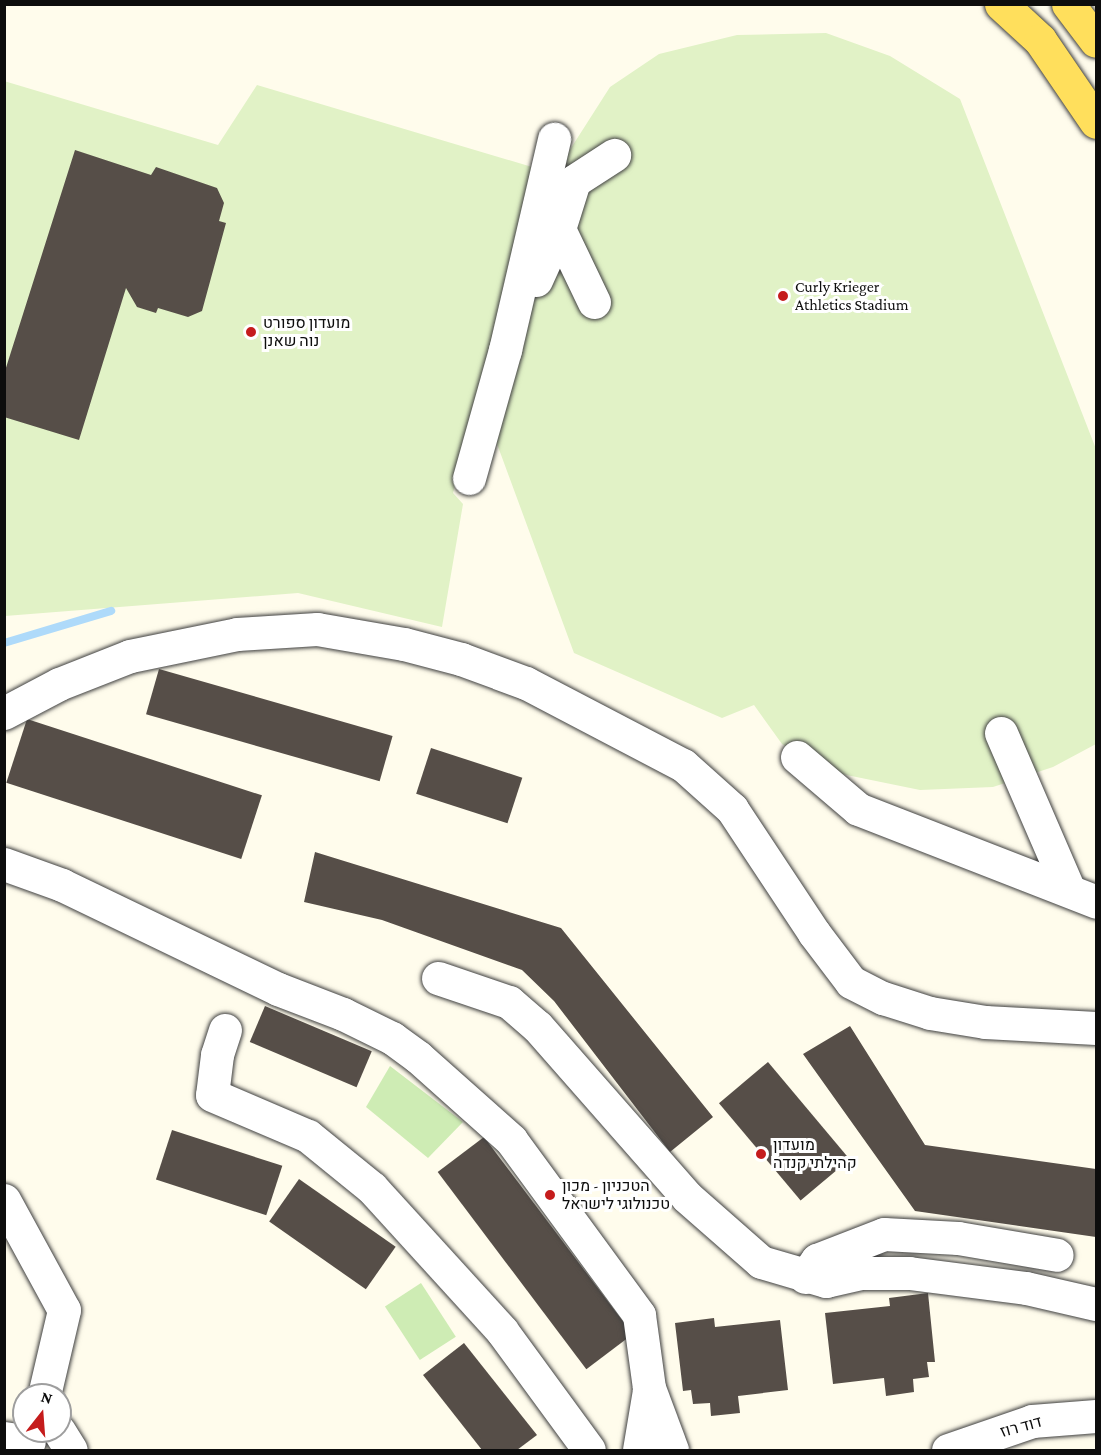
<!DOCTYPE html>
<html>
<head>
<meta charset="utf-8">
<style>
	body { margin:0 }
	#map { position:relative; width:1101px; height:1455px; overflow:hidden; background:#fffcec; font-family:"Crimson Pro",Heebo,serif }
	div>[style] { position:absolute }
	.green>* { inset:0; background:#ceecb4; transform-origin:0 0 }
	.pitch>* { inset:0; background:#e1f2c6 }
	.stream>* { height:8px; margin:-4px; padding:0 4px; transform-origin:4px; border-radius:4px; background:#aedafa }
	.building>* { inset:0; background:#564e48; transform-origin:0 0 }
	.roads { filter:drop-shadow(0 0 2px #404040) drop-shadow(0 0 2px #404040) }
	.minor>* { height:33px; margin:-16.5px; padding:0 16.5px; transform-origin:16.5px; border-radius:16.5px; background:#fff }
	.major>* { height:33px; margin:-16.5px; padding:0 16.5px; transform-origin:16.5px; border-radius:16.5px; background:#ffdf5c }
	.dots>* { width:16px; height:16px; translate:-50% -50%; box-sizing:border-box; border:3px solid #fff; border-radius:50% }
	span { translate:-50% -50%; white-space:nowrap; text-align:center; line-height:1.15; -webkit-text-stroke:6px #fff; paint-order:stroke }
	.poi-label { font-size:16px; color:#0d0d0d }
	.left { translate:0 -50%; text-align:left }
	.street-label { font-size:16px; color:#0d0d0d }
	.frame { position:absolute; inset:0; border:6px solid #0d0d0d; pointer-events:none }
	.north { position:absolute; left:12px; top:1383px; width:60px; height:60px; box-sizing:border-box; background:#fff; border:2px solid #9e9e9e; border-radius:50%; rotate:17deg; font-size:16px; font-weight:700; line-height:24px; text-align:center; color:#0d0d0d }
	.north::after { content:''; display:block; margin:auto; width:21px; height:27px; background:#c51c1c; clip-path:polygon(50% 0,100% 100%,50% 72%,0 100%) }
</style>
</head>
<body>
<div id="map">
	<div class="green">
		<div style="clip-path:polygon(390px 1066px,463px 1122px,428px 1158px,366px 1107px)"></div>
		<div style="left:421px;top:1283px;width:64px;height:43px;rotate:57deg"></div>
	</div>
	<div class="pitch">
		<div style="clip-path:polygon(826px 33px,890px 56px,960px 99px,1096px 449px,1096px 744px,1053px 767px,993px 787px,920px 790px,827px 771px,782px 744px,754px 705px,722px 718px,574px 653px,493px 433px,564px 159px,610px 87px,659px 54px,737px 35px)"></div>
		<div style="clip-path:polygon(4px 81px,218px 145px,257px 85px,542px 170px,453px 493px,463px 504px,442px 627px,298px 593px,5px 616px)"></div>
	</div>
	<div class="stream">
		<div style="left:4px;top:643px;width:112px;rotate:-16.7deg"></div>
	</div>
	<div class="building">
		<div style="clip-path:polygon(75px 150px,151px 175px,156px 167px,217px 188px,224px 203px,219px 221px,226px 223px,202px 311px,188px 317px,158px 308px,156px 313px,137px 307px,126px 288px,79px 440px,4px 417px,4px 374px)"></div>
		<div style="left:159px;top:669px;width:243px;height:47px;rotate:16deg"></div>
		<div style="left:27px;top:719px;width:247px;height:67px;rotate:18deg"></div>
		<div style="left:431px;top:748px;width:96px;height:48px;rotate:18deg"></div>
		<div style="clip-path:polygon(315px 852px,561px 928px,713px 1117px,670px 1152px,554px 1001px,522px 970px,382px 920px,304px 902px)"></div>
		<div style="left:265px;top:1006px;width:116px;height:39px;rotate:23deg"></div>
		<div style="clip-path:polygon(850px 1026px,925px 1145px,1096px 1169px,1096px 1237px,915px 1211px,803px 1054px)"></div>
		<div style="left:768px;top:1062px;width:127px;height:64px;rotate:50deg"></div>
		<div style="left:172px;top:1130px;width:116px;height:52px;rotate:18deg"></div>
		<div style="left:484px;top:1137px;width:247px;height:58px;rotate:53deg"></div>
		<div style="left:299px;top:1179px;width:118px;height:52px;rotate:35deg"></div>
		<div style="clip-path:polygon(928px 1293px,935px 1362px,927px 1362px,929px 1377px,913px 1379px,914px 1392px,886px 1396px,884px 1378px,833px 1384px,825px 1313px,890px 1306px,889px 1298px)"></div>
		<div style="clip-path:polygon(714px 1318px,715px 1327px,780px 1320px,788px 1390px,738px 1396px,740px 1413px,711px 1416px,710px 1403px,693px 1404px,691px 1390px,683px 1391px,675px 1323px)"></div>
		<div style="clip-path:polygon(464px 1343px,537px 1435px,517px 1450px,482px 1450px,423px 1375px)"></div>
	</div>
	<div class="roads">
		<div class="minor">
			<div style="left:559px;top:229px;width:50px;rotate:-72.6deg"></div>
			<div style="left:574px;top:181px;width:48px;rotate:-33deg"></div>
			<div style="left:536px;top:280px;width:56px;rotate:-65.7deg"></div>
			<div style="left:559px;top:229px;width:81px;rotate:64.4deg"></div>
			<div style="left:469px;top:478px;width:133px;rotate:-74.3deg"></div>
			<div style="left:505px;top:350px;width:217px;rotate:-76.9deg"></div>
			<div style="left:4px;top:713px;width:62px;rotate:-27.8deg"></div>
			<div style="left:59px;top:684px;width:76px;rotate:-21.5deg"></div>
			<div style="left:130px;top:656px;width:109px;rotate:-11.6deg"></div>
			<div style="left:237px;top:634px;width:80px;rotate:-3.6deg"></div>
			<div style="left:317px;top:629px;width:88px;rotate:9.8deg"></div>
			<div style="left:404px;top:644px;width:59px;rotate:14.7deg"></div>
			<div style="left:461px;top:659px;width:69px;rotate:20.3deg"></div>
			<div style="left:526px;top:683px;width:177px;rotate:27.6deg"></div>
			<div style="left:683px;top:765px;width:66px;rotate:41.9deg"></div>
			<div style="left:732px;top:809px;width:149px;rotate:56.5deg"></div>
			<div style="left:814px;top:933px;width:61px;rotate:52.9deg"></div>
			<div style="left:851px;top:982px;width:36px;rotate:27deg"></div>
			<div style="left:883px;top:998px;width:49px;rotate:17.7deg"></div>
			<div style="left:930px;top:1013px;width:56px;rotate:9.3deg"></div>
			<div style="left:985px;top:1022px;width:111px;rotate:3.1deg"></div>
			<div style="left:1001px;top:733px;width:171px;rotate:66.6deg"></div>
			<div style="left:797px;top:757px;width:80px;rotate:40.4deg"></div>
			<div style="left:858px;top:809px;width:256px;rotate:21.3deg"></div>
			<div style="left:4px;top:864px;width:62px;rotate:19.9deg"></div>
			<div style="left:62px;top:885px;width:240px;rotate:25.7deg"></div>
			<div style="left:278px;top:989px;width:70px;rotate:21deg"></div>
			<div style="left:343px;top:1014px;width:55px;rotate:26.1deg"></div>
			<div style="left:392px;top:1038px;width:32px;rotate:36deg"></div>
			<div style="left:418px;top:1057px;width:125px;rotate:41.7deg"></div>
			<div style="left:511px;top:1140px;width:217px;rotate:53.8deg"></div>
			<div style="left:639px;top:1315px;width:74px;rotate:82.2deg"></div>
			<div style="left:649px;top:1388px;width:66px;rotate:69.6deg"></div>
			<div style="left:438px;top:978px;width:75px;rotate:18.7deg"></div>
			<div style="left:509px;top:1002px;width:37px;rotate:41deg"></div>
			<div style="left:537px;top:1026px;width:227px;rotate:48.7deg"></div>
			<div style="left:687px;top:1197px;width:98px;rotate:41.3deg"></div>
			<div style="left:761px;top:1262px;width:68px;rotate:16.3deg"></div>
			<div style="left:826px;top:1281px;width:35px;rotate:-13deg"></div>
			<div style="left:860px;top:1273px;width:49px"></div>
			<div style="left:909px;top:1273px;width:118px;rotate:7.3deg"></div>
			<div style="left:1026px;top:1288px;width:72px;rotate:12.9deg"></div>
			<div style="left:225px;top:1030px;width:26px;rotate:108deg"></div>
			<div style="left:217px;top:1055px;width:40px;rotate:97.1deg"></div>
			<div style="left:212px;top:1095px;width:104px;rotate:23.1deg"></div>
			<div style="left:308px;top:1136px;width:82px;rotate:39.1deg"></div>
			<div style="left:372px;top:1188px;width:193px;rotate:47.7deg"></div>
			<div style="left:502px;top:1331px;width:147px;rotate:53.8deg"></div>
			<div style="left:4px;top:1200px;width:125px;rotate:61.4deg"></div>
			<div style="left:64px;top:1310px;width:87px;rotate:103.2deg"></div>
			<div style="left:805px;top:1277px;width:21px;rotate:-55deg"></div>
			<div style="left:817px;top:1260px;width:72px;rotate:-21.2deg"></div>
			<div style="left:884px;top:1234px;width:74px;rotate:3.1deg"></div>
			<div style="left:958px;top:1238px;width:100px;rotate:9.7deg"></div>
			<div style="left:59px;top:1431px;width:22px;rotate:58deg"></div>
			<div style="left:4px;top:1438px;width:25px;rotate:9deg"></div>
			<div style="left:639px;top:1450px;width:61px;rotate:-80.5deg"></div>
			<div style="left:948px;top:1450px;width:89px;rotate:-19deg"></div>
			<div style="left:1032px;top:1421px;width:64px;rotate:-4.5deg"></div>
		</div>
		<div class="major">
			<div style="left:1001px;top:4px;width:53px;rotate:42.7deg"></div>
			<div style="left:1040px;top:40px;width:99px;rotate:55.7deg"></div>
			<div style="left:1068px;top:4px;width:46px;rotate:52.9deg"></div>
		</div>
	</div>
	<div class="dots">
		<div style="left:783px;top:296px;background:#c51c1c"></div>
		<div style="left:251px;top:332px;background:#c51c1c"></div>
		<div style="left:761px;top:1154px;background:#c51c1c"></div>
		<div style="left:550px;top:1195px;background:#c51c1c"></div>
	</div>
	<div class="poi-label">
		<span class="left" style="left:795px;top:296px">Curly Krieger<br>Athletics Stadium</span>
		<span class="left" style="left:263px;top:332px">מועדון ספורט<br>נוה שאנן</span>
		<span class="left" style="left:773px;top:1154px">מועדון<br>קהילתי קנדה</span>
		<span class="left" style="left:562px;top:1195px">הטכניון - מכון<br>טכנולוגי לישראל</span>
	</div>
	<div class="street-label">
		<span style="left:1021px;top:1427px;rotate:-15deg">דוד רוז</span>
	</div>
	<div class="frame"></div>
	<div class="north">N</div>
</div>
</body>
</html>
